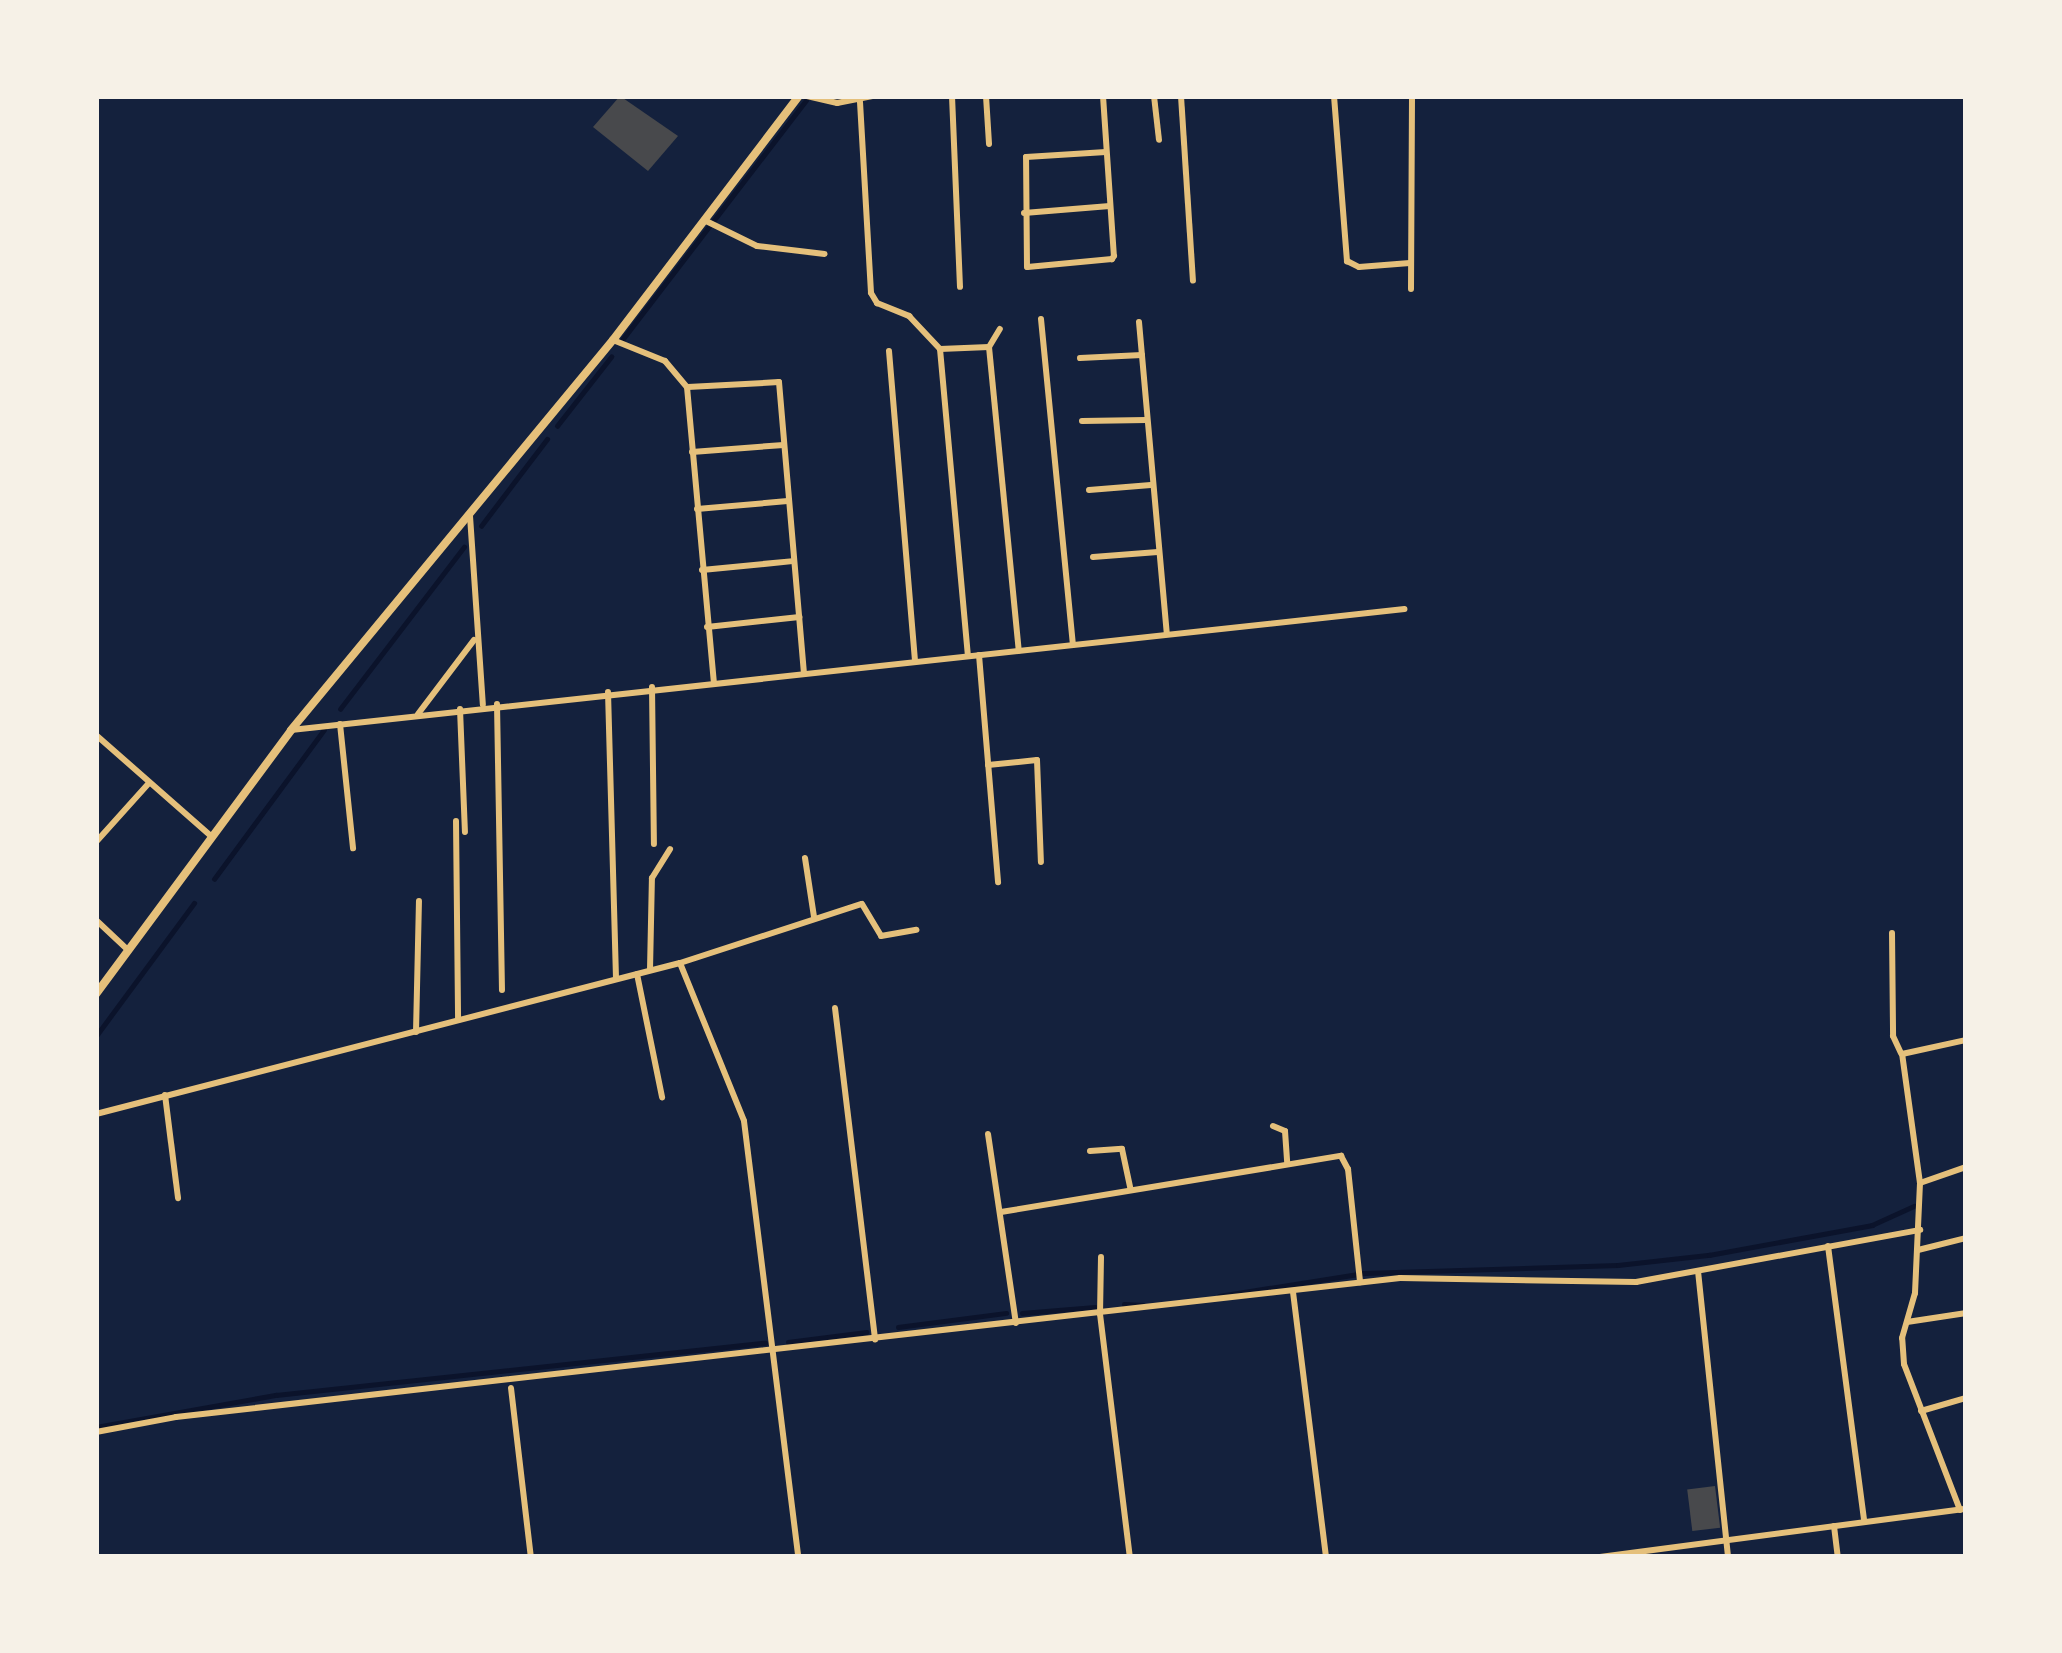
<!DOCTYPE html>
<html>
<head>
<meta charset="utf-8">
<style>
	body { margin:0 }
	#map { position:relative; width:2062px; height:1653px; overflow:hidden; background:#14213d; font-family:Rubik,sans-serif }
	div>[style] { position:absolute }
	.stream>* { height:4.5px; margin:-2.25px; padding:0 2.25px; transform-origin:2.25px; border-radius:2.25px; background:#0b132b }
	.building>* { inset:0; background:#48494c; transform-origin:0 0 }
	.minor>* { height:6px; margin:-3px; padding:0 3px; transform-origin:3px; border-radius:3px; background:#e5c07b }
	.secondary>* { height:8px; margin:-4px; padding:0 4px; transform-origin:4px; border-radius:4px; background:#e5c07b }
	span { translate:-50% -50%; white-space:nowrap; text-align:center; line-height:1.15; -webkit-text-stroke:9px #f6f1e7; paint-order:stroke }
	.frame { position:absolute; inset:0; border:99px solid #f6f1e7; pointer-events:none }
</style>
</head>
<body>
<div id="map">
	<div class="stream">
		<div style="left:622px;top:340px;width:302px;rotate:-52.5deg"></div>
		<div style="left:557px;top:426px;width:88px;rotate:-52deg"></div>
		<div style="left:481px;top:526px;width:109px;rotate:-52.8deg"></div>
		<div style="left:340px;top:709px;width:204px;rotate:-52.6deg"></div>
		<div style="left:214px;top:879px;width:185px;rotate:-53.6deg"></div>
		<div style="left:96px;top:1036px;width:165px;rotate:-53.6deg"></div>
		<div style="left:1219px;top:1296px;width:147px;rotate:-9deg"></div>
		<div style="left:1364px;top:1273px;width:254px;rotate:-1.8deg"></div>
		<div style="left:1618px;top:1265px;width:92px;rotate:-6.3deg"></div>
		<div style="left:1709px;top:1255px;width:166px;rotate:-10.4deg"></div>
		<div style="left:1872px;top:1225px;width:46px;rotate:-24.3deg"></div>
		<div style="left:1124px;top:1304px;width:19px;rotate:3deg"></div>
		<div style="left:1022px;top:1313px;width:73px;rotate:-4.7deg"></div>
		<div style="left:898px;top:1327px;width:109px;rotate:-7.4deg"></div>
		<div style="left:788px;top:1342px;width:79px;rotate:-7.3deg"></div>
		<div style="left:96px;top:1427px;width:183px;rotate:-10.1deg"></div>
		<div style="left:276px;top:1395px;width:492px;rotate:-6.1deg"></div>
	</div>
	<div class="building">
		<div style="clip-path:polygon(620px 96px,678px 136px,648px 171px,593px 127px)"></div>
		<div style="left:1715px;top:1486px;width:42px;height:28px;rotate:83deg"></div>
	</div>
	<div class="minor">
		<div style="left:807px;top:96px;width:31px;rotate:13deg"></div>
		<div style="left:837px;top:103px;width:36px;rotate:-11deg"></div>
		<div style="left:952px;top:96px;width:191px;rotate:87.6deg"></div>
		<div style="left:986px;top:96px;width:48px;rotate:86.4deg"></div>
		<div style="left:1103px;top:96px;width:160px;rotate:86.1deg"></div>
		<div style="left:1114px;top:256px;width:4px;rotate:124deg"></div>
		<div style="left:1112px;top:259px;width:85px;rotate:174.6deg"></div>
		<div style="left:1027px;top:267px;width:110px;rotate:-90.5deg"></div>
		<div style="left:1026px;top:157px;width:80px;rotate:-3.6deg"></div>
		<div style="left:1154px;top:96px;width:44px;rotate:83.5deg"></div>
		<div style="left:1181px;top:96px;width:185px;rotate:86.3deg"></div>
		<div style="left:1334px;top:96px;width:166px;rotate:85.5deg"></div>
		<div style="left:1347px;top:261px;width:13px;rotate:27deg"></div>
		<div style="left:1359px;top:267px;width:51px;rotate:-4.5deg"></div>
		<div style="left:860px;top:102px;width:191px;rotate:86.7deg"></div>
		<div style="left:871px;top:293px;width:12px;rotate:59deg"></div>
		<div style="left:877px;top:303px;width:35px;rotate:22deg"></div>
		<div style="left:909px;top:316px;width:45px;rotate:46.8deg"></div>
		<div style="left:940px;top:349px;width:308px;rotate:84.8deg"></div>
		<div style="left:1024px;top:213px;width:86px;rotate:-4.7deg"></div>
		<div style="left:704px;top:220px;width:59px;rotate:26.1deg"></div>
		<div style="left:757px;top:246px;width:68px;rotate:6.7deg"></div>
		<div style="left:1411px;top:289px;width:193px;rotate:-89.7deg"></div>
		<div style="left:1041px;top:319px;width:327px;rotate:84.4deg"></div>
		<div style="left:1139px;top:322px;width:312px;rotate:84.9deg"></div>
		<div style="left:613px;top:340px;width:56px;rotate:22deg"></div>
		<div style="left:665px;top:361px;width:34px;rotate:50deg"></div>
		<div style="left:687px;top:387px;width:295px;rotate:84.8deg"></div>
		<div style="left:989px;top:347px;width:305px;rotate:84.4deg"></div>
		<div style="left:940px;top:349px;width:49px;rotate:-2.3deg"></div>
		<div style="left:989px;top:347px;width:21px;rotate:-59deg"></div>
		<div style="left:889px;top:351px;width:312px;rotate:85.2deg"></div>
		<div style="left:1080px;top:358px;width:62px;rotate:-2.8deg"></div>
		<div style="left:688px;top:387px;width:91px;rotate:-3.1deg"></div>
		<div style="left:779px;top:382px;width:293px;rotate:85.1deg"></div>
		<div style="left:1082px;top:421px;width:64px;rotate:-0.9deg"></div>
		<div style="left:692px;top:452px;width:92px;rotate:-4.4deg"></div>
		<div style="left:1089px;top:490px;width:62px;rotate:-4.6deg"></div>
		<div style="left:697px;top:509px;width:91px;rotate:-5deg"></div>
		<div style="left:470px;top:516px;width:189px;rotate:86.1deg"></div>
		<div style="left:1093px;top:557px;width:65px;rotate:-4.4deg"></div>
		<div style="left:702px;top:570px;width:91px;rotate:-5.6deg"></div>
		<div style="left:707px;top:627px;width:93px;rotate:-6.2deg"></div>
		<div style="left:1966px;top:630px;width:77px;rotate:90deg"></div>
		<div style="left:979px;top:655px;width:228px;rotate:85.2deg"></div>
		<div style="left:652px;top:687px;width:157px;rotate:89.3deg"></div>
		<div style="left:608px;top:692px;width:286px;rotate:88.4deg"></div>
		<div style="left:497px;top:704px;width:286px;rotate:89deg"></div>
		<div style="left:460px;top:709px;width:123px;rotate:87.7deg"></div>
		<div style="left:418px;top:714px;width:93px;rotate:-52.9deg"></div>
		<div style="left:340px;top:724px;width:125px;rotate:84deg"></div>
		<div style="left:291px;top:730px;width:1120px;rotate:-6.2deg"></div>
		<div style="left:96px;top:735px;width:153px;rotate:41.3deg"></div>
		<div style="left:988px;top:765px;width:49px;rotate:-5.8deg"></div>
		<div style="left:1037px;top:760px;width:102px;rotate:87.8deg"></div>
		<div style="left:456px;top:821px;width:199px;rotate:89.4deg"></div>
		<div style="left:96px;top:842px;width:79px;rotate:-48.1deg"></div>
		<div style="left:805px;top:858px;width:60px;rotate:81.3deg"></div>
		<div style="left:96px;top:920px;width:44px;rotate:43.2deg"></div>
		<div style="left:1892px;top:933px;width:103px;rotate:89.4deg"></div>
		<div style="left:1893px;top:1036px;width:19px;rotate:65deg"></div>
		<div style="left:680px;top:963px;width:191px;rotate:-18deg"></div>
		<div style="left:862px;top:904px;width:37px;rotate:59deg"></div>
		<div style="left:881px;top:936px;width:36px;rotate:-10deg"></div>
		<div style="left:650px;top:970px;width:92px;rotate:-88.8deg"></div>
		<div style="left:652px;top:878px;width:34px;rotate:-58deg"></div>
		<div style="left:637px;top:974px;width:126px;rotate:78.5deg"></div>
		<div style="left:835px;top:1008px;width:334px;rotate:83.1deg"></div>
		<div style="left:416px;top:1032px;width:131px;rotate:-88.7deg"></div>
		<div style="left:165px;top:1095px;width:104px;rotate:82.8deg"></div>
		<div style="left:96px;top:1114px;width:603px;rotate:-14.5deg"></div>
		<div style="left:680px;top:963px;width:170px;rotate:67.9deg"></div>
		<div style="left:744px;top:1121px;width:439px;rotate:82.9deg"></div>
		<div style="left:1273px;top:1126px;width:13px;rotate:23deg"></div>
		<div style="left:1285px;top:1131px;width:31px;rotate:86deg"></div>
		<div style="left:988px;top:1134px;width:191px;rotate:81.6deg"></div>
		<div style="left:1090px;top:1151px;width:32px;rotate:-4deg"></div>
		<div style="left:1122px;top:1149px;width:40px;rotate:78deg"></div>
		<div style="left:1920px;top:1183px;width:49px;rotate:-19.2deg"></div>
		<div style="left:1001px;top:1212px;width:345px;rotate:-9.4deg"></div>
		<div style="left:1341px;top:1156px;width:15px;rotate:62deg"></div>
		<div style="left:1348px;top:1169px;width:114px;rotate:83.9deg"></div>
		<div style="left:1828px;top:1246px;width:277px;rotate:82.5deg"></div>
		<div style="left:1918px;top:1250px;width:49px;rotate:-14deg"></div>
		<div style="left:1101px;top:1257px;width:57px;rotate:91deg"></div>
		<div style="left:1100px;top:1314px;width:245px;rotate:83deg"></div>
		<div style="left:1698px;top:1271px;width:288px;rotate:84deg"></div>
		<div style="left:1293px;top:1292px;width:267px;rotate:82.9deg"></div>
		<div style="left:1907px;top:1322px;width:60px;rotate:-8.7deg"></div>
		<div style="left:511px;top:1388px;width:170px;rotate:83.3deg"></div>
		<div style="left:1921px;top:1411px;width:47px;rotate:-16.1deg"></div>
		<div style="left:96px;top:1432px;width:81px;rotate:-10.6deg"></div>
		<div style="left:176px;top:1417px;width:1232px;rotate:-6.48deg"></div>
		<div style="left:1400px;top:1278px;width:236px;rotate:1deg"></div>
		<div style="left:1636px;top:1282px;width:289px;rotate:-10.4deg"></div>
		<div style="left:1960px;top:1510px;width:156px;rotate:-111deg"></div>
		<div style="left:1904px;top:1364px;width:26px;rotate:-94deg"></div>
		<div style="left:1902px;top:1338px;width:47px;rotate:-73.9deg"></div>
		<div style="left:1915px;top:1293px;width:110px;rotate:-87.4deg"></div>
		<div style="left:1920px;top:1183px;width:130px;rotate:-97.9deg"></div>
		<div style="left:1902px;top:1054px;width:66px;rotate:-12.3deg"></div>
		<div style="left:1834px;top:1526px;width:31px;rotate:83deg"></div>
		<div style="left:1600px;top:1557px;width:369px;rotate:-7.5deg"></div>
	</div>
	<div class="secondary">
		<div style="left:96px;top:994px;width:328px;rotate:-53.5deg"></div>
		<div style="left:291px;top:730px;width:506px;rotate:-50.46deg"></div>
		<div style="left:613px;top:340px;width:307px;rotate:-52.7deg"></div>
	</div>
	<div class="frame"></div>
</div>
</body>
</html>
